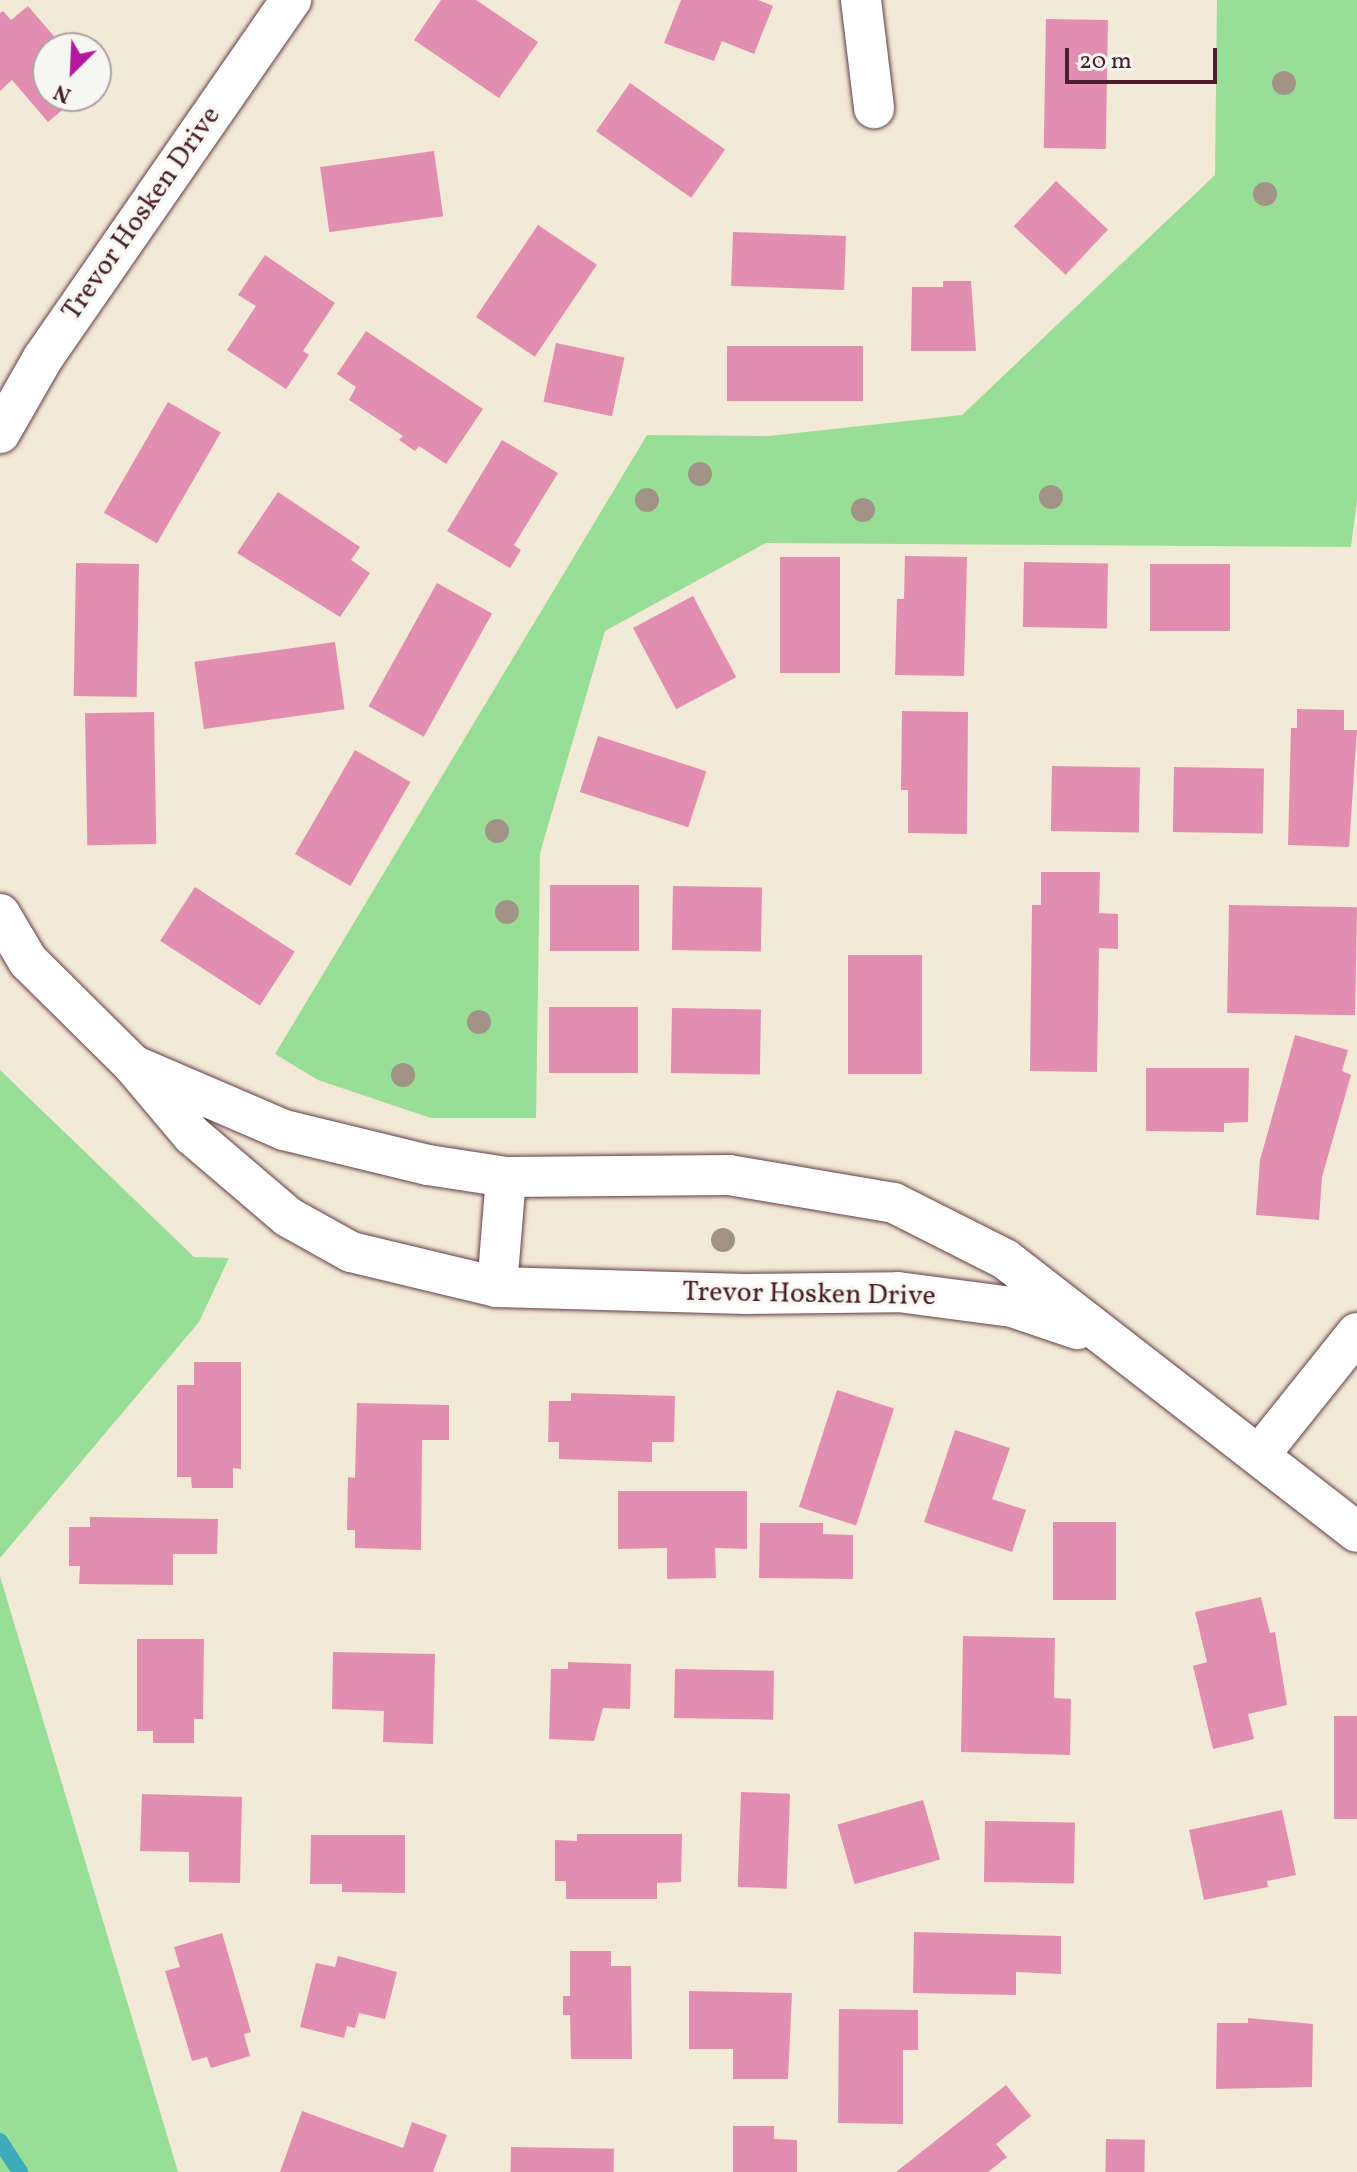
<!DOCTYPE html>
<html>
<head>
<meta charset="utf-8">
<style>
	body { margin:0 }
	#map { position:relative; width:1357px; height:2172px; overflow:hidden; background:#f3e9d7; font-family:Vollkorn,serif }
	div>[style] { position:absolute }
	.green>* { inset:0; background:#99de97 }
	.stream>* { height:16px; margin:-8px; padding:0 8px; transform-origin:8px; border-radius:8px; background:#3eabbd }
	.building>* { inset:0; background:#e28eb1; transform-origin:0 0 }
	.roads { filter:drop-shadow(0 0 2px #633d45) drop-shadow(0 0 2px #633d45) }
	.minor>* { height:40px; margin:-20px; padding:0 20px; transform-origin:20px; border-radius:20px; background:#fff }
	.trees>* { width:24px; height:24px; margin:-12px; border-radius:50%; background:#a19487 }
	span { translate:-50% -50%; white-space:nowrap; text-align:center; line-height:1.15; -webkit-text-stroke:6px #f6f6f2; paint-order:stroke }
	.street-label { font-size:28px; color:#4a1f2b }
	.north { position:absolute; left:32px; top:32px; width:80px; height:80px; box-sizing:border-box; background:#f6f6f2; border:2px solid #b1a0a2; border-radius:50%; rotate:204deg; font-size:22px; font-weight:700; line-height:32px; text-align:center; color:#4a1f2b }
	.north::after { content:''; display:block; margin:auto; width:28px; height:36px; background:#b5179e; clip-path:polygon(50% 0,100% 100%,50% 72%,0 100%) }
	.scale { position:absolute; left:1065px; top:48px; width:152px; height:36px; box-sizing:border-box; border:4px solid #4a1f2b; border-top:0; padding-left:10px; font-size:24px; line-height:28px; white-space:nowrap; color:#4a1f2b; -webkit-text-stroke:6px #f6f6f2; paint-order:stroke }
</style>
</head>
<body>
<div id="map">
	<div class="green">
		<div style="clip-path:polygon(1217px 0,1357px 0,1357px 499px,1351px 547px,766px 543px,605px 631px,540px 853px,536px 1118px,431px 1118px,318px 1080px,275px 1054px,647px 435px,769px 436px,962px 415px,1215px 175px)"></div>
		<div style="clip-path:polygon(0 1070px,194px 1257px,229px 1258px,199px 1322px,0 1558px)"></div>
		<div style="clip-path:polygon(0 1576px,178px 2172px,0 2172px)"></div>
	</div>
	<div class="stream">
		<div style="left:0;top:2141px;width:37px;rotate:57deg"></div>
	</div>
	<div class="building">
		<div style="clip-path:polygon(441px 0,476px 0,538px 42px,499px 98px,414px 40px)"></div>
		<div style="clip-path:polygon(681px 0,758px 0,773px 6px,754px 54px,722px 41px,714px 61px,664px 43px)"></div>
		<div style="clip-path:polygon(28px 6px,64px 48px,48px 48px,48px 96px,79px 96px,48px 122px,12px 80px,0 91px,0 13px,3px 11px,11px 20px)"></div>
		<div style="left:1046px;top:19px;width:62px;height:129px;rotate:1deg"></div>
		<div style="left:630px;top:83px;width:116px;height:59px;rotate:35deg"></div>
		<div style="left:434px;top:151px;width:66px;height:115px;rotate:82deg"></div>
		<div style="left:1056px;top:181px;width:71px;height:62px;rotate:43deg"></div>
		<div style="left:538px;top:225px;width:71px;height:111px;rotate:34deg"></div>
		<div style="left:733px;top:232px;width:113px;height:54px;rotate:2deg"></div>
		<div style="clip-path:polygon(265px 255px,335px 303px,303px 351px,309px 355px,286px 389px,227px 350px,256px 306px,238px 295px)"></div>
		<div style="clip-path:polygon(943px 281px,971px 281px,976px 351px,911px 351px,912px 287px,943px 287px)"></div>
		<div style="clip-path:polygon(366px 331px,483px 409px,446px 464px,419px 446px,415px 451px,399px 440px,403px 436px,349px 400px,356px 387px,337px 374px)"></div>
		<div style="left:556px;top:343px;width:70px;height:60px;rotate:12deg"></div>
		<div style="left:727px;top:346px;width:136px;height:55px"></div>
		<div style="left:168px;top:402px;width:61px;height:128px;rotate:30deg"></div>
		<div style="clip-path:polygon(502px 440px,558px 473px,514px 545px,521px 550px,510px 568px,447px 531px)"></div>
		<div style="clip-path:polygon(278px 492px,360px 547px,351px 560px,370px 573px,340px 617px,237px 553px)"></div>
		<div style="clip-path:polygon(905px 556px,967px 557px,964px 676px,895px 675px,897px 599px,904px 599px)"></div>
		<div style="left:780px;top:557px;width:60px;height:116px"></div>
		<div style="left:1024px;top:562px;width:84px;height:65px;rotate:1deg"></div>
		<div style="left:76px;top:563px;width:63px;height:133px;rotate:1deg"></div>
		<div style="left:1150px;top:564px;width:80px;height:67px"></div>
		<div style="left:437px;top:583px;width:63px;height:141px;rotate:29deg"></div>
		<div style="left:693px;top:596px;width:92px;height:68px;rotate:62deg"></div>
		<div style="left:335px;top:642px;width:68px;height:142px;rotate:82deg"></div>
		<div style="clip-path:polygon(1297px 709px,1344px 710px,1344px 730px,1357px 730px,1349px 847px,1288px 845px,1291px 728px,1297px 728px)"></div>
		<div style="clip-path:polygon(902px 711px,968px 712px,967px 834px,908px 833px,908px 790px,901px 790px)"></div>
		<div style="left:154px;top:712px;width:132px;height:69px;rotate:89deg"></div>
		<div style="left:598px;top:736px;width:114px;height:59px;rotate:18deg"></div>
		<div style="left:355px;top:750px;width:64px;height:120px;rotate:30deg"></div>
		<div style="left:1052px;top:766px;width:88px;height:65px;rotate:1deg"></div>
		<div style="left:1174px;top:767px;width:90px;height:65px;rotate:1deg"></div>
		<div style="clip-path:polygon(1041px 872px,1100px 872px,1099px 913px,1118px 914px,1118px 949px,1099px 948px,1097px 1072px,1030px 1071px,1032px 905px,1041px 905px)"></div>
		<div style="left:550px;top:885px;width:89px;height:66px"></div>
		<div style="left:673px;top:886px;width:89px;height:64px;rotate:1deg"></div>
		<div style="left:195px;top:887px;width:119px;height:64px;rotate:33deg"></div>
		<div style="left:1229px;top:905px;width:128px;height:108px;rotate:1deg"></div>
		<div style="left:848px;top:955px;width:74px;height:119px"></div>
		<div style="left:549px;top:1007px;width:89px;height:66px"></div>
		<div style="left:672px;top:1008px;width:89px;height:65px;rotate:1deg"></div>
		<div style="clip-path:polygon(1295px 1035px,1348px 1050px,1342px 1071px,1351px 1075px,1322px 1177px,1319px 1220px,1256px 1215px,1260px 1160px)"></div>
		<div style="clip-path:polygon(1146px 1068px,1249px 1068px,1248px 1122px,1224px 1123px,1224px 1132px,1146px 1131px)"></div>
		<div style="clip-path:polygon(194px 1362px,241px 1362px,241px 1469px,233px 1468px,233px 1488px,192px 1488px,191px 1477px,177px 1477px,177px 1385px,194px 1385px)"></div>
		<div style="left:837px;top:1390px;width:60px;height:123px;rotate:18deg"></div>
		<div style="clip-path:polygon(571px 1393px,675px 1396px,674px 1442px,652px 1442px,652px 1462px,559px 1459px,559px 1442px,548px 1442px,549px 1401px,571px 1401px)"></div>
		<div style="clip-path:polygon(357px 1403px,449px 1405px,449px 1440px,422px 1440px,421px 1550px,355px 1548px,355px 1530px,347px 1530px,348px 1477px,355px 1478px)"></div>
		<div style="clip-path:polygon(955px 1430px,1010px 1448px,992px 1499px,1026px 1510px,1012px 1552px,924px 1522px)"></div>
		<div style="clip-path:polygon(618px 1491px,747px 1491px,747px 1549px,715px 1548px,716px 1578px,667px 1579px,667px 1548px,618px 1549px)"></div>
		<div style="clip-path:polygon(90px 1517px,218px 1519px,217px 1554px,173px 1554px,173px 1585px,79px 1584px,80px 1566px,69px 1566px,69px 1527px,90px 1527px)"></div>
		<div style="left:1053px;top:1522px;width:63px;height:78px"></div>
		<div style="clip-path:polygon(760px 1523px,823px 1523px,823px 1534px,853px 1535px,853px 1579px,759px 1578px)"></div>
		<div style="clip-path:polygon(1261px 1597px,1270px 1633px,1275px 1632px,1287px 1705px,1248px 1714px,1254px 1739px,1213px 1749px,1193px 1666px,1207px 1662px,1195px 1612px)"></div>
		<div style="clip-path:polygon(963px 1636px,1055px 1638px,1054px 1698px,1071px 1699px,1070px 1755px,961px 1752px)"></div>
		<div style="clip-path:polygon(137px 1639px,204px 1639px,203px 1719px,194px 1719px,194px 1743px,153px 1743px,153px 1731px,137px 1731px)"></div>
		<div style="clip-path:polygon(333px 1652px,435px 1654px,433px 1744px,383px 1742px,384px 1711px,332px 1709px)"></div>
		<div style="clip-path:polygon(568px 1662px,631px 1664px,630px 1709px,603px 1708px,594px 1741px,549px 1739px,551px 1669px,568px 1669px)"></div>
		<div style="left:675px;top:1669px;width:99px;height:49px;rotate:1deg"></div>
		<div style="left:1334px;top:1716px;width:23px;height:103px"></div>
		<div style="left:741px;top:1792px;width:49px;height:95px;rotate:2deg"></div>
		<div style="clip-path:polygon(142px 1794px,242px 1797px,240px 1883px,189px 1882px,189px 1852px,140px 1851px)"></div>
		<div style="left:923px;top:1800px;width:62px;height:89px;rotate:74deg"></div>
		<div style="clip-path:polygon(1282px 1810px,1296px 1875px,1267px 1881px,1268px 1887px,1204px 1900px,1189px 1830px)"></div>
		<div style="left:985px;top:1821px;width:90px;height:61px;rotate:1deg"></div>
		<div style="clip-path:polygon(577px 1834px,682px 1834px,681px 1882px,657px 1883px,657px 1899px,566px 1899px,566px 1881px,555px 1881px,555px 1840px,577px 1841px)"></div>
		<div style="clip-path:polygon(311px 1835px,405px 1835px,405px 1893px,342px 1892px,342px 1884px,310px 1884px)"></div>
		<div style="clip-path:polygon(914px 1932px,1061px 1936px,1061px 1974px,1016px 1972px,1016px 1995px,913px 1993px)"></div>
		<div style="clip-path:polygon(222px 1933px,251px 2032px,244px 2034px,250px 2056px,211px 2068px,207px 2057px,192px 2061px,165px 1971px,180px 1967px,174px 1947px)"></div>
		<div style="clip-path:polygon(570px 1951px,611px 1951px,611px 1966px,631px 1966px,632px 2059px,571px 2059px,570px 2015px,563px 2015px,563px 1996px,570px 1996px)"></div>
		<div style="clip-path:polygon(338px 1956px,397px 1972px,385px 2019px,359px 2013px,355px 2028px,347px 2026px,344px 2038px,300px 2027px,316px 1963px,335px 1967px)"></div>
		<div style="clip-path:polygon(689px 1991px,792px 1993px,788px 2079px,733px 2079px,733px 2049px,689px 2049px)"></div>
		<div style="clip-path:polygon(839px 2009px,918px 2010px,918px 2050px,903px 2050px,903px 2124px,838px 2123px)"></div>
		<div style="clip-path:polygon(1248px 2018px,1313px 2024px,1312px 2087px,1216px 2089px,1217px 2023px,1248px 2023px)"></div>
		<div style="clip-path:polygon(1006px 2085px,1031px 2116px,996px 2144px,1007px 2157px,988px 2172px,896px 2172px)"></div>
		<div style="clip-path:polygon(302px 2111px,403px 2148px,412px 2122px,447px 2135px,433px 2172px,280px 2172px)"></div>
		<div style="clip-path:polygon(733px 2126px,774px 2126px,774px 2139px,797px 2140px,797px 2172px,733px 2172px)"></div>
		<div style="left:1106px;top:2139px;width:39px;height:33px;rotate:1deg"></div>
		<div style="left:511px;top:2147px;width:103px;height:25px;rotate:1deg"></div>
	</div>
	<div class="roads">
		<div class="minor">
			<div style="left:861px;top:0;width:109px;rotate:83.1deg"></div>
			<div style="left:0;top:433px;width:86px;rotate:-60.2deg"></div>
			<div style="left:43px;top:358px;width:436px;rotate:-55.3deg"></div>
			<div style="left:0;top:914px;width:55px;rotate:59.2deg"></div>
			<div style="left:28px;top:961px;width:148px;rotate:44.7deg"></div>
			<div style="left:133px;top:1065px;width:92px;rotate:49.9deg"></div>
			<div style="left:192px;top:1135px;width:126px;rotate:40.5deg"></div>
			<div style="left:288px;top:1217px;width:72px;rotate:29.1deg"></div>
			<div style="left:351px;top:1252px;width:150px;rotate:13.5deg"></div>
			<div style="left:497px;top:1287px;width:248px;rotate:1.6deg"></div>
			<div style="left:745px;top:1294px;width:153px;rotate:-0.7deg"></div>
			<div style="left:898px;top:1292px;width:115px;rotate:7.5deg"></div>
			<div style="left:1012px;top:1307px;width:69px;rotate:18.7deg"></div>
			<div style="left:133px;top:1065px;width:164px;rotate:23.3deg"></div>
			<div style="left:284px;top:1130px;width:148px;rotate:13.7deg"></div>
			<div style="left:428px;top:1165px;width:79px;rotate:8.7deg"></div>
			<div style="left:506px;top:1177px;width:223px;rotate:-0.5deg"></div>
			<div style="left:729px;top:1175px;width:167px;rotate:9.6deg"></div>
			<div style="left:894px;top:1203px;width:124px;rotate:26.8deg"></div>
			<div style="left:1005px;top:1259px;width:445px;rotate:37.8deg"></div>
			<div style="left:497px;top:1287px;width:110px;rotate:-85.3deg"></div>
			<div style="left:1260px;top:1454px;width:155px;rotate:-51.3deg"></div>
		</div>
	</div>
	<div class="trees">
		<div style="left:1284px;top:83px"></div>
		<div style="left:1265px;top:194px"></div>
		<div style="left:700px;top:474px"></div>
		<div style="left:1051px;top:497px"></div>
		<div style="left:647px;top:500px"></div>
		<div style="left:863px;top:510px"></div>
		<div style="left:497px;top:831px"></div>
		<div style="left:507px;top:912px"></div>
		<div style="left:479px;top:1022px"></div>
		<div style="left:403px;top:1075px"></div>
		<div style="left:723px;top:1240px"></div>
	</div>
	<div class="street-label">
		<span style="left:142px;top:214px;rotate:-55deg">Trevor Hosken Drive</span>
		<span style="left:809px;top:1295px;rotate:1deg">Trevor Hosken Drive</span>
	</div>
	<div class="north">N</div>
	<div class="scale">20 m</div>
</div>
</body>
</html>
